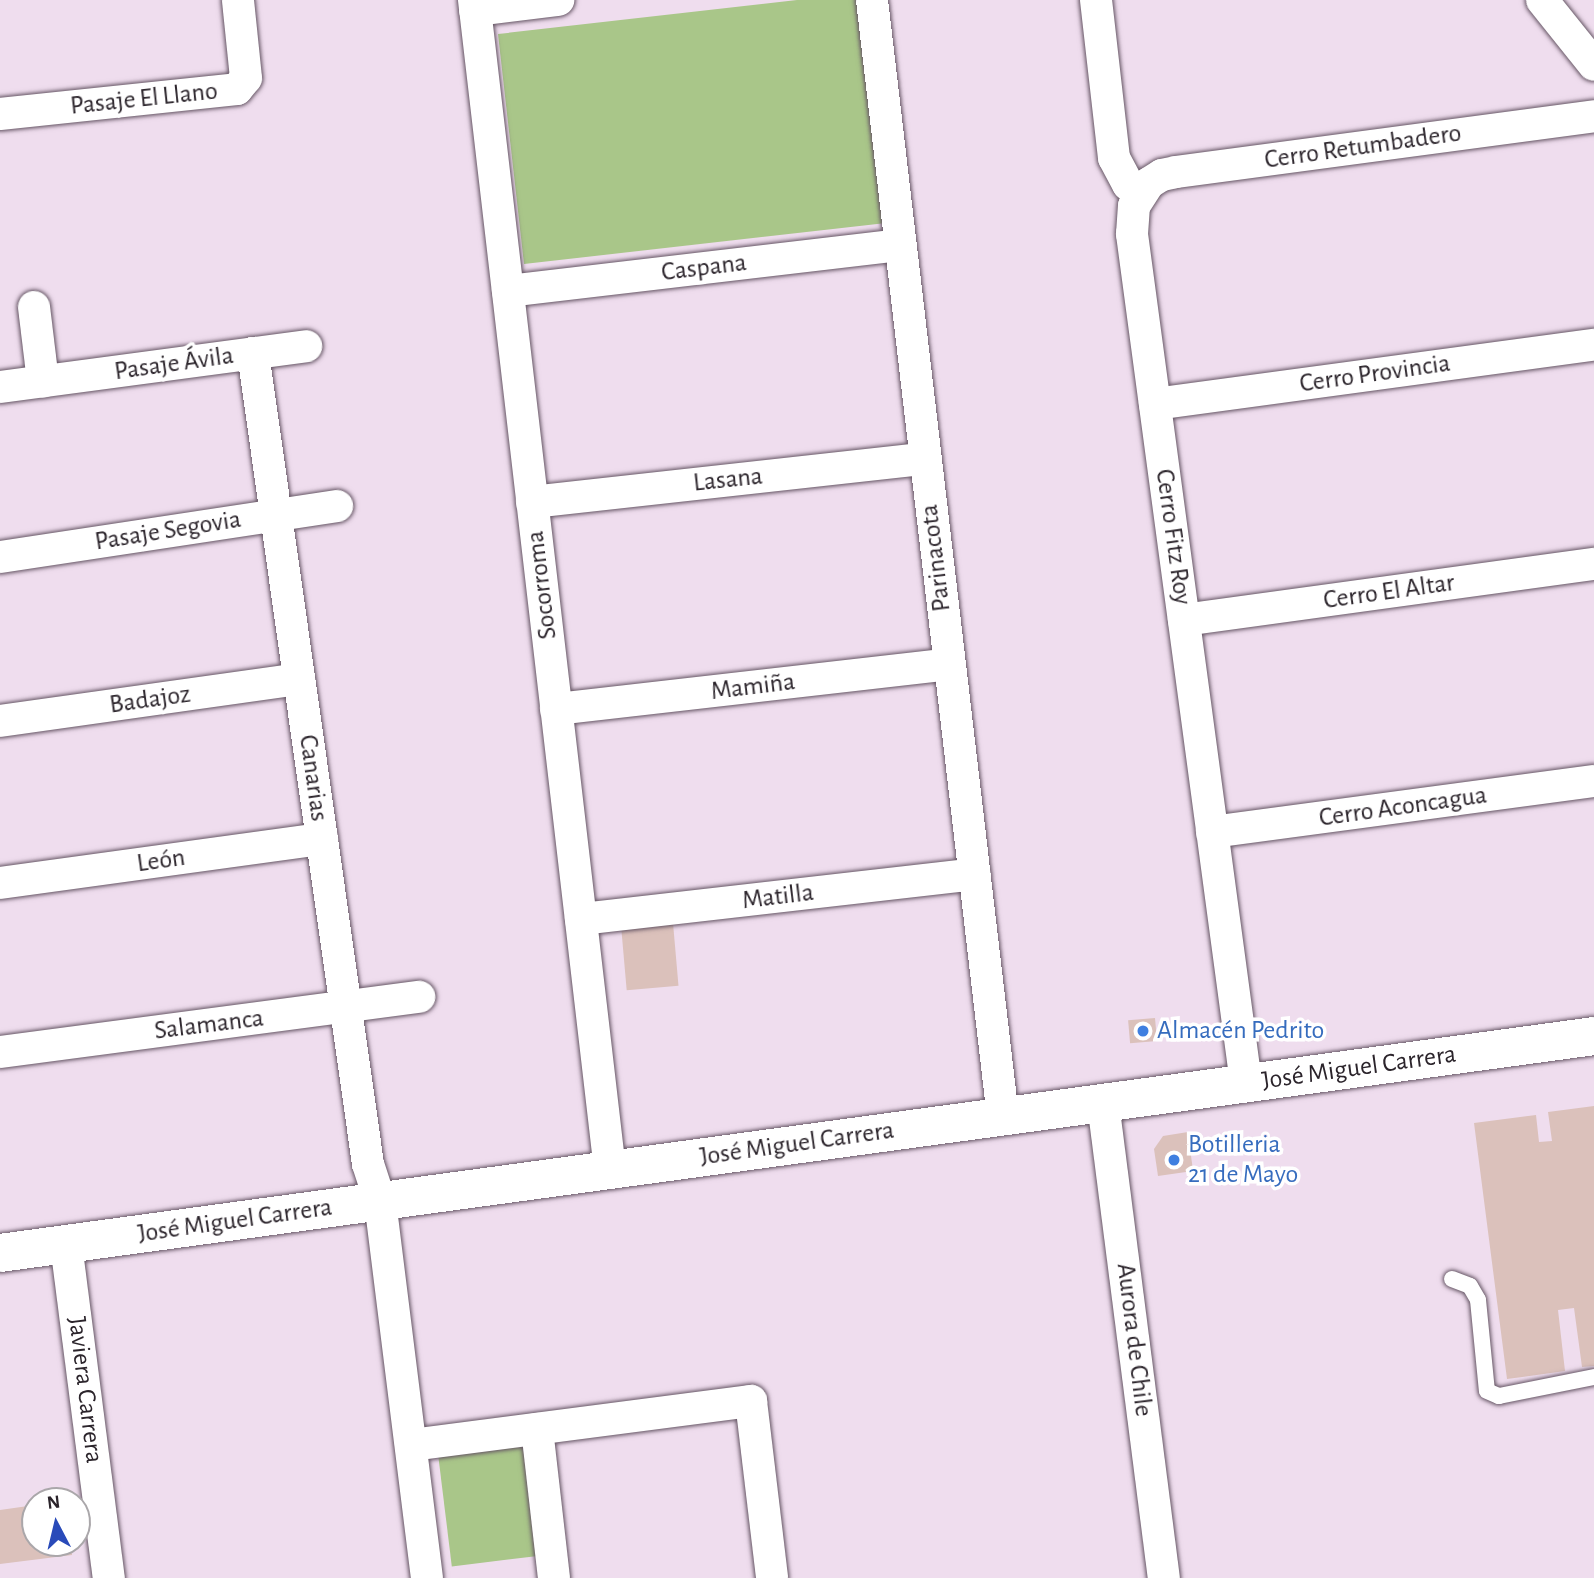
<!DOCTYPE html>
<html>
<head>
<meta charset="utf-8">
<style>
	body { margin:0 }
	#map { position:relative; width:1594px; height:1578px; overflow:hidden; background:#efddee; font-family:"Alegreya Sans",sans-serif }
	div>[style] { position:absolute }
	.green>* { inset:0; background:#a9c689; transform-origin:0 0 }
	.building>* { inset:0; background:#dbc1bb; transform-origin:0 0 }
	.roads { filter:drop-shadow(0 0 2px #665665) drop-shadow(0 0 2px #665665) }
	.service>* { height:16px; margin:-8px; padding:0 8px; transform-origin:8px; border-radius:8px; background:#fff }
	.minor>* { height:32px; margin:-16px; padding:0 16px; transform-origin:16px; border-radius:16px; background:#fff }
	.tertiary>* { height:38px; margin:-19px; padding:0 19px; transform-origin:19px; border-radius:19px; background:#fff }
	.dots>* { width:19px; height:19px; translate:-50% -50%; box-sizing:border-box; border:4px solid #fff; border-radius:50% }
	span { translate:-50% -50%; white-space:nowrap; text-align:center; line-height:1.15; -webkit-text-stroke:7px #fff; paint-order:stroke }
	.street-label { font-size:26px; color:#2b242b }
	.shop-label { font-size:26px; color:#366cbe }
	.left { translate:0 -50%; text-align:left }
	.north { position:absolute; left:21px; top:1487px; width:70px; height:70px; box-sizing:border-box; background:#fff; border:2px solid #aaa7aa; border-radius:50%; rotate:353deg; font-size:19px; font-weight:700; line-height:28px; text-align:center; color:#2b242b }
	.north::after { content:''; display:block; margin:auto; width:24px; height:32px; background:#294ab9; clip-path:polygon(50% 0,100% 100%,50% 72%,0 100%) }
</style>
</head>
<body>
<div id="map">
	<div class="green">
		<div style="clip-path:polygon(797px 0,861px 0,886px 223px,524px 264px,498px 34px)"></div>
		<div style="left:530px;top:1440px;width:116px;height:93px;rotate:83deg"></div>
	</div>
	<div class="building">
		<div style="left:673px;top:923px;width:63px;height:52px;rotate:85deg"></div>
		<div style="left:1155px;top:1018px;width:23px;height:27px;rotate:85deg"></div>
		<div style="clip-path:polygon(1594px 1106px,1594px 1366px,1582px 1367px,1574px 1308px,1558px 1310px,1565px 1371px,1507px 1379px,1474px 1123px,1536px 1115px,1539px 1142px,1552px 1141px,1548px 1112px)"></div>
		<div style="clip-path:polygon(1188px 1132px,1193px 1171px,1158px 1176px,1154px 1149px,1163px 1136px)"></div>
		<div style="clip-path:polygon(35px 1505px,35px 1543px,71px 1543px,72px 1555px,0 1564px,0 1510px)"></div>
	</div>
	<div class="roads">
		<div class="service">
			<div style="left:1452px;top:1279px;width:19px;rotate:21deg"></div>
			<div style="left:1470px;top:1286px;width:16px;rotate:60deg"></div>
			<div style="left:1478px;top:1300px;width:91px;rotate:84.4deg"></div>
			<div style="left:1487px;top:1391px;width:13px;rotate:23deg"></div>
			<div style="left:1499px;top:1396px;width:97px;rotate:-11.3deg"></div>
		</div>
		<div class="minor">
			<div style="left:474px;top:0;width:1178px;rotate:83.37deg"></div>
			<div style="left:872px;top:0;width:1124px;rotate:83.31deg"></div>
			<div style="left:1096px;top:0;width:159px;rotate:83.5deg"></div>
			<div style="left:1114px;top:158px;width:30px;rotate:62deg"></div>
			<div style="left:1128px;top:184px;width:16px;rotate:45deg"></div>
			<div style="left:1542px;top:0;width:83px;rotate:51.3deg"></div>
			<div style="left:475px;top:10px;width:84px;rotate:-6.9deg"></div>
			<div style="left:0;top:114px;width:238px;rotate:-6deg"></div>
			<div style="left:237px;top:89px;width:14px;rotate:-51deg"></div>
			<div style="left:246px;top:78px;width:78px;rotate:-95.9deg"></div>
			<div style="left:508px;top:291px;width:395px;rotate:-6.7deg"></div>
			<div style="left:34px;top:307px;width:75px;rotate:83.1deg"></div>
			<div style="left:253px;top:353px;width:819px;rotate:81.93deg"></div>
			<div style="left:368px;top:1164px;width:39px;rotate:72deg"></div>
			<div style="left:380px;top:1201px;width:380px;rotate:82.9deg"></div>
			<div style="left:0;top:387px;width:309px;rotate:-7.6deg"></div>
			<div style="left:1155px;top:404px;width:443px;rotate:-7.7deg"></div>
			<div style="left:532px;top:502px;width:394px;rotate:-6.3deg"></div>
			<div style="left:0;top:557px;width:341px;rotate:-8.6deg"></div>
			<div style="left:1184px;top:620px;width:414px;rotate:-7.8deg"></div>
			<div style="left:556px;top:709px;width:396px;rotate:-6.5deg"></div>
			<div style="left:0;top:721px;width:302px;rotate:-8deg"></div>
			<div style="left:1212px;top:832px;width:385px;rotate:-7.6deg"></div>
			<div style="left:0;top:883px;width:325px;rotate:-7.8deg"></div>
			<div style="left:581px;top:919px;width:396px;rotate:-6.5deg"></div>
			<div style="left:0;top:1052px;width:423px;rotate:-7.5deg"></div>
			<div style="left:1246px;top:1083px;width:857px;rotate:-97.65deg"></div>
			<div style="left:1132px;top:234px;width:28px;rotate:-86deg"></div>
			<div style="left:1134px;top:206px;width:27px;rotate:-57deg"></div>
			<div style="left:1149px;top:183px;width:15px;rotate:-32deg"></div>
			<div style="left:1162px;top:175px;width:14px;rotate:-12deg"></div>
			<div style="left:1176px;top:172px;width:422px;rotate:-7.6deg"></div>
			<div style="left:1103px;top:1103px;width:479px;rotate:82.7deg"></div>
			<div style="left:66px;top:1244px;width:337px;rotate:82.7deg"></div>
			<div style="left:537px;top:1429px;width:150px;rotate:83.5deg"></div>
			<div style="left:411px;top:1445px;width:343px;rotate:-7.4deg"></div>
			<div style="left:751px;top:1401px;width:178px;rotate:83.2deg"></div>
		</div>
		<div class="tertiary">
			<div style="left:0;top:1253px;width:1609px;rotate:-7.75deg"></div>
		</div>
	</div>
	<div class="dots">
		<div style="left:1143px;top:1031px;background:#3f7fe0"></div>
		<div style="left:1174px;top:1160px;background:#3f7fe0"></div>
	</div>
	<div class="street-label">
		<span style="left:144px;top:99px;rotate:-6deg">Pasaje El Llano</span>
		<span style="left:1363px;top:147px;rotate:-8deg">Cerro Retumbadero</span>
		<span style="left:704px;top:268px;rotate:-7deg">Caspana</span>
		<span style="left:174px;top:364px;rotate:-8deg">Pasaje Ávila</span>
		<span style="left:1375px;top:374px;rotate:-8deg">Cerro Provincia</span>
		<span style="left:728px;top:480px;rotate:-6deg">Lasana</span>
		<span style="left:168px;top:531px;rotate:-9deg">Pasaje Segovia</span>
		<span style="left:1173px;top:537px;rotate:82deg">Cerro Fitz Roy</span>
		<span style="left:936px;top:558px;rotate:-97deg">Parinacota</span>
		<span style="left:542px;top:585px;rotate:-97deg">Socorroma</span>
		<span style="left:1389px;top:592px;rotate:-8deg">Cerro El Altar</span>
		<span style="left:753px;top:687px;rotate:-7deg">Mamiña</span>
		<span style="left:150px;top:700px;rotate:-8deg">Badajoz</span>
		<span style="left:313px;top:778px;rotate:82deg">Canarias</span>
		<span style="left:1403px;top:807px;rotate:-8deg">Cerro Aconcagua</span>
		<span style="left:161px;top:861px;rotate:-8deg">León</span>
		<span style="left:778px;top:897px;rotate:-7deg">Matilla</span>
		<span style="left:209px;top:1025px;rotate:-7deg">Salamanca</span>
		<span style="left:1359px;top:1068px;rotate:-8deg">José Miguel Carrera</span>
		<span style="left:797px;top:1144px;rotate:-8deg">José Miguel Carrera</span>
		<span style="left:235px;top:1221px;rotate:-8deg">José Miguel Carrera</span>
		<span style="left:1134px;top:1340px;rotate:83deg">Aurora de Chile</span>
		<span style="left:85px;top:1390px;rotate:83deg">Javiera Carrera</span>
	</div>
	<div class="shop-label">
		<span class="left" style="left:1157px;top:1031px">Almacén Pedrito</span>
		<span class="left" style="left:1188px;top:1160px">Botilleria<br>21 de Mayo</span>
	</div>
	<div class="north">N</div>
</div>
</body>
</html>
